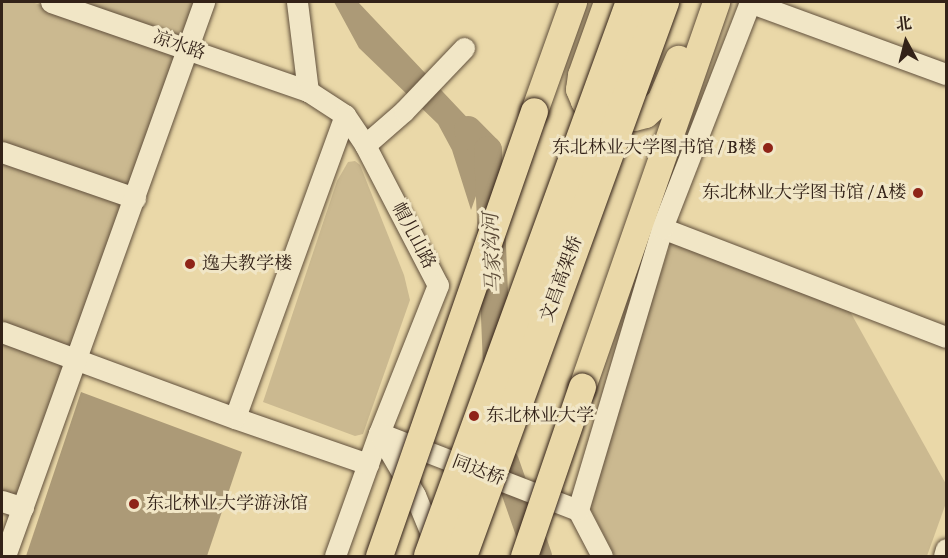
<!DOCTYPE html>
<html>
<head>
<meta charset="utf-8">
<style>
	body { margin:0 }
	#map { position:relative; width:948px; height:558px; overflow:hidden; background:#ead8a8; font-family:"IM FELL DW Pica","Noto Serif SC",serif }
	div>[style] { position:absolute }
	.green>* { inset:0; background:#cbb990 }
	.water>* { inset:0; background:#ac9a77 }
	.river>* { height:28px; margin:-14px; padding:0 14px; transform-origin:14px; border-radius:14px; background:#ac9a77 }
	.roads { filter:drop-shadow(0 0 2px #61503c) drop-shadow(0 0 2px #61503c) }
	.minor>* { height:21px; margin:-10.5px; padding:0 10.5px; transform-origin:10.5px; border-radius:10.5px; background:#f1e6c6 }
	.major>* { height:27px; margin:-13.5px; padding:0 13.5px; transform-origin:13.5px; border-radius:13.5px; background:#ead8a8 }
	.bridges { filter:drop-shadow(0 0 2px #332218) drop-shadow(0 0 2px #332218) }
	.major-bridge>* { height:27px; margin:-13.5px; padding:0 13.5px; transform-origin:13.5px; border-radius:13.5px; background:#ead8a8 }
	.highway-bridge>* { height:32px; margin:-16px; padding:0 16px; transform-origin:16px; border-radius:16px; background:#ead8a8 }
	.dots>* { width:16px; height:16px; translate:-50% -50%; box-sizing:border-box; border:3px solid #f1e6c6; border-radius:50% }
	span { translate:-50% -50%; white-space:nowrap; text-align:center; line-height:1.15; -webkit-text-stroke:6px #f1e6c6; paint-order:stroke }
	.street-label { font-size:18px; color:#332218 }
	.poi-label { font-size:18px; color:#332218 }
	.right { translate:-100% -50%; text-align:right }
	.left { translate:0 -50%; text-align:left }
	.water-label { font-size:20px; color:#5d4c39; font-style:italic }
	.frame { position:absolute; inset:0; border:3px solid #332218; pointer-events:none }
	.north { position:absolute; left:876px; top:12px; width:60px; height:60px; -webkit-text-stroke:4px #f1e6c6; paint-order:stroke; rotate:353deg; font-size:16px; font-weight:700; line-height:24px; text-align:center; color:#332218 }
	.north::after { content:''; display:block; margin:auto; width:21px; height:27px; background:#332218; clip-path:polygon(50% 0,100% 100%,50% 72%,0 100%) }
</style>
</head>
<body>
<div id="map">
	<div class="green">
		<div style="clip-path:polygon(2px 2px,32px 2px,179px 52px,20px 504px,2px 498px)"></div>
		<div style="clip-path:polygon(69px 2px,198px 2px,186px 42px)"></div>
		<div style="clip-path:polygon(355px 161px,360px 165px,404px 275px,410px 300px,363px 434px,355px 436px,263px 402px,337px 181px,348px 162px)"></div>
		<div style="clip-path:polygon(671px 242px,847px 306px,946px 484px,946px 503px,927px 556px,615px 556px,586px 500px)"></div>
	</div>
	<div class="water">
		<div style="clip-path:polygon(334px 2px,358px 2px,494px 146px,471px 210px,452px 150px,438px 124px,359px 48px)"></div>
		<div style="clip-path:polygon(81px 392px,242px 452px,207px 556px,26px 556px)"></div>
	</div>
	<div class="river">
		<div style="left:468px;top:130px;width:28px;rotate:45deg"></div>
		<div style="left:488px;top:150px;width:219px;rotate:87.6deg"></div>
		<div style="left:505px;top:462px;width:100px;rotate:70.7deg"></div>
	</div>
	<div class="roads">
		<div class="minor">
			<div style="left:51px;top:2px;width:272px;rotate:19.1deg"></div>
			<div style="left:297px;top:2px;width:90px;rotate:83deg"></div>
			<div style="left:308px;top:91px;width:44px;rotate:33deg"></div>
			<div style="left:345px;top:115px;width:36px;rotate:56deg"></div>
			<div style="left:365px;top:145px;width:158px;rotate:62.5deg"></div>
			<div style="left:438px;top:285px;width:159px;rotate:111.7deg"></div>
			<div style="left:379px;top:433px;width:131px;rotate:109.7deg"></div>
			<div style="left:749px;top:2px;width:210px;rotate:20.1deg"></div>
			<div style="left:345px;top:115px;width:322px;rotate:110deg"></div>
			<div style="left:235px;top:418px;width:141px;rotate:19.1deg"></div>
			<div style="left:365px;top:145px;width:52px;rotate:-41.1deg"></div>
			<div style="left:404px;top:111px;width:87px;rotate:-46.4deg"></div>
			<div style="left:2px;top:152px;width:141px;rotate:19.1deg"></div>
			<div style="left:662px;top:228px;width:304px;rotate:21deg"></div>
			<div style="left:2px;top:332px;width:248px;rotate:20.3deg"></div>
			<div style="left:379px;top:433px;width:213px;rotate:21.2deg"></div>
			<div style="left:379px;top:433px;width:72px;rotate:59.9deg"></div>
			<div style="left:415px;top:495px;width:57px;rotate:67.5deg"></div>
			<div style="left:2px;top:501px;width:22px;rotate:18deg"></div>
			<div style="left:5px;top:556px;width:589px;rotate:-70.24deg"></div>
			<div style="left:602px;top:556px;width:52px;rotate:-117.6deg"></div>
			<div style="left:578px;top:510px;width:294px;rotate:-73.4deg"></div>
			<div style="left:662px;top:228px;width:243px;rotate:-68.7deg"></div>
			<div style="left:944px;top:556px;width:7px;rotate:-74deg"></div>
		</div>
		<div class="major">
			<div style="left:607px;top:2px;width:77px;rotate:109.6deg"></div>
			<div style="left:581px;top:75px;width:14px;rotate:98deg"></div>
			<div style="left:579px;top:89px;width:13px;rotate:67deg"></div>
			<div style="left:584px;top:101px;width:35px;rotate:24deg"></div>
			<div style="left:616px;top:115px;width:18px;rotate:6deg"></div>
			<div style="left:634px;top:117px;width:11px;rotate:-15deg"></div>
			<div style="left:645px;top:114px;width:20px;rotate:-41deg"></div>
			<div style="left:660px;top:101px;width:46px;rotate:-66.8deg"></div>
			<div style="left:534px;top:111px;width:116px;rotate:-70.3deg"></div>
			<div style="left:582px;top:387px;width:408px;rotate:-70.8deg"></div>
		</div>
	</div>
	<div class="bridges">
		<div class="major-bridge">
			<div style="left:379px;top:556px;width:471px;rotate:-70.8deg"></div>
			<div style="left:524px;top:556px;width:179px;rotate:-71.1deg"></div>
		</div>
		<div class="highway-bridge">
			<div style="left:430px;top:556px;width:590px;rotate:-69.97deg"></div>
			<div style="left:461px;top:556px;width:590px;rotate:-69.97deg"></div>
		</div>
	</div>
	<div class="dots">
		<div style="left:768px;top:148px;background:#8f2418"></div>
		<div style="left:918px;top:193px;background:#8f2418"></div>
		<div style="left:190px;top:264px;background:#8f2418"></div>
		<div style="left:474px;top:416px;background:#8f2418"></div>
		<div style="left:134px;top:504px;background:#8f2418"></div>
	</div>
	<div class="street-label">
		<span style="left:179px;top:46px;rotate:19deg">凉水路</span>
		<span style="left:413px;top:236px;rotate:62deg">帽儿山路</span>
		<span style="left:562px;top:279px;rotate:-70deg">文昌高架桥</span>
		<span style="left:478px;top:471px;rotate:21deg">同达桥</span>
	</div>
	<div class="poi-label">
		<span class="right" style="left:756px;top:148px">东北林业大学图书馆 / B楼</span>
		<span class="right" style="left:906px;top:193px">东北林业大学图书馆 / A楼</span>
		<span class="left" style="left:202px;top:264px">逸夫教学楼</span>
		<span class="left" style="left:486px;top:416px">东北林业大学</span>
		<span class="left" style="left:146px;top:504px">东北林业大学游泳馆</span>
	</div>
	<div class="water-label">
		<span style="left:493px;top:253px;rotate:-92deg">马家沟河</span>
	</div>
	<div class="frame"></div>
	<div class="north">北</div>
</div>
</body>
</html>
